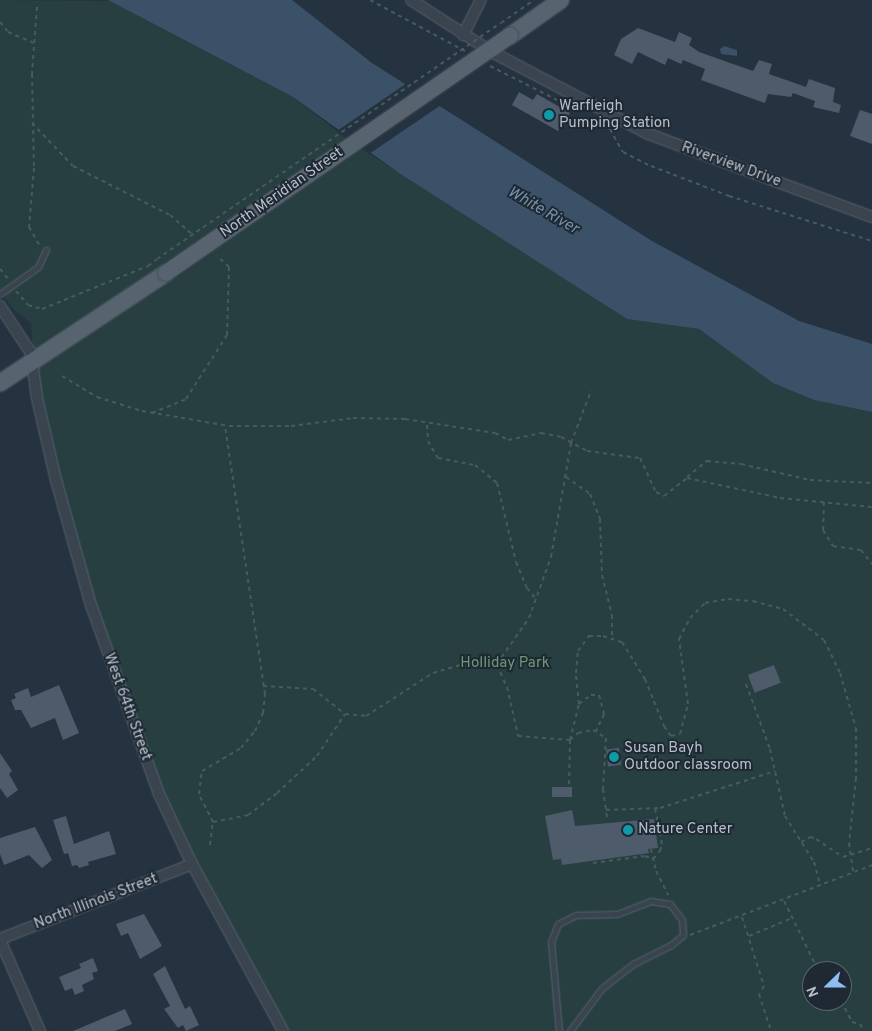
<!DOCTYPE html>
<html>
<head>
<meta charset="utf-8">
<style>
	body { margin:0 }
	#map { position:relative; width:872px; height:1031px; overflow:hidden; background:#25323f; font-family:Overpass,sans-serif }
	div>[style] { position:absolute }
	.green>* { inset:0; background:#273f40 }
	.water>* { inset:0; background:#3b5168 }
	.pier>* { inset:0; background:#25323f }
	.building>* { inset:0; background:#4e5b6a; transform-origin:0 0 }
	.path>* { height:2px; margin-top:-1px; transform-origin:0; background:repeating-linear-gradient(90deg,#455b5d 0 4px,transparent 0 8px) }
	.roads { filter:drop-shadow(0 0 1px #57626d) drop-shadow(0 0 1px #57626d) }
	.service>* { height:5px; margin:-2.5px; padding:0 2.5px; transform-origin:2.5px; border-radius:2.5px; background:#39444f }
	.minor>* { height:10px; margin:-5px; padding:0 5px; transform-origin:5px; border-radius:5px; background:#39444f }
	.primary>* { height:16px; margin:-8px; padding:0 8px; transform-origin:8px; border-radius:8px; background:#57636f }
	.path-bridge>* { height:2px; margin-top:-1px; transform-origin:0; background:repeating-linear-gradient(90deg,#455b5d 0 4px,transparent 0 8px) }
	.bridges { filter:drop-shadow(0 0 1px #434d58) drop-shadow(0 0 1px #434d58) }
	.primary-bridge>* { height:16px; margin:-8px; padding:0 8px; transform-origin:8px; border-radius:8px; background:#57636f }
	.dots>* { width:14px; height:14px; translate:-50% -50%; box-sizing:border-box; border:2px solid #1e2934; border-radius:50% }
	span { translate:-50% -50%; white-space:nowrap; text-align:center; line-height:1.15; -webkit-text-stroke:4px #1e2934; paint-order:stroke }
	.poi-label { font-size:15px; color:#b6bfca }
	.left { translate:0 -50%; text-align:left }
	.street-label { font-size:15px; color:#b6bfca }
	.park-label { font-size:15px; color:#6d9a75 }
	.water-label { font-size:16px; color:#7791ac; font-style:italic }
	.north { position:absolute; left:802px; top:961px; width:50px; height:50px; box-sizing:border-box; background:#1e2934; border:1px solid #5b6570; border-radius:50%; rotate:248deg; font-size:14px; font-weight:700; line-height:20px; text-align:center; color:#b6bfca }
	.north::after { content:''; display:block; margin:auto; width:18px; height:22px; background:#8ebdf6; clip-path:polygon(50% 0,100% 100%,50% 72%,0 100%) }
</style>
</head>
<body>
<div id="map">
	<div class="green">
		<div style="clip-path:polygon(evenodd,0 0,110px 1px,293px 97px,351px 142px,627px 319px,699px 329px,773px 383px,814px 400px,872px 412px,872px 1031px,283px 1031px,192px 864px,117px 683px,56px 480px,33px 361px,31px 323px,14px 310px,0 291px,0 0,812px 971px,842px 971px,842px 1001px,812px 1001px,812px 971px)"></div>
	</div>
	<div class="water">
		<div style="clip-path:polygon(108px 0,292px 0,372px 63px,652px 241px,799px 321px,872px 344px,872px 412px,814px 400px,773px 383px,699px 329px,627px 319px,399px 173px,293px 97px)"></div>
		<div style="clip-path:polygon(724px 46px,737px 50px,737px 56px,721px 54px,720px 49px)"></div>
	</div>
	<div class="pier">
		<div style="clip-path:polygon(407px 83px,441px 105px,369px 154px,337px 131px)"></div>
	</div>
	<div class="building">
		<div style="clip-path:polygon(638px 28px,675px 42px,679px 32px,692px 38px,689px 45px,699px 52px,753px 71px,759px 60px,772px 64px,769px 74px,806px 87px,809px 79px,835px 88px,833px 102px,841px 105px,839px 113px,813px 107px,815px 101px,793px 93px,791px 97px,768px 94px,765px 103px,701px 80px,705px 69px,683px 60px,681px 64px,668px 58px,665px 65px,638px 52px,632px 64px,614px 55px,621px 39px)"></div>
		<div style="clip-path:polygon(519px 92px,533px 100px,537px 94px,570px 113px,558px 131px,512px 105px)"></div>
		<div style="clip-path:polygon(860px 110px,872px 114px,872px 144px,850px 136px)"></div>
		<div style="left:774px;top:665px;width:19px;height:28px;rotate:69deg"></div>
		<div style="clip-path:polygon(59px 685px,79px 733px,63px 740px,55px 718px,31px 728px,21px 710px,15px 710px,11px 700px,16px 698px,14px 694px,28px 688px,31px 697px)"></div>
		<div style="left:619px;top:748px;width:17px;height:13px;rotate:83deg"></div>
		<div style="clip-path:polygon(0 753px,12px 771px,9px 774px,18px 790px,7px 798px,0 788px)"></div>
		<div style="left:552px;top:787px;width:20px;height:10px"></div>
		<div style="clip-path:polygon(572px 810px,575px 826px,654px 819px,658px 848px,648px 849px,649px 853px,562px 865px,561px 859px,553px 860px,545px 816px)"></div>
		<div style="clip-path:polygon(66px 816px,74px 844px,109px 831px,116px 854px,88px 862px,89px 865px,79px 868px,77px 865px,72px 866px,68px 853px,64px 854px,53px 820px)"></div>
		<div style="clip-path:polygon(35px 827px,52px 860px,42px 868px,29px 855px,4px 865px,0 854px,0 838px)"></div>
		<div style="clip-path:polygon(144px 914px,162px 946px,140px 959px,128px 933px,121px 936px,116px 924px)"></div>
		<div style="clip-path:polygon(93px 958px,98px 971px,92px 973px,94px 979px,82px 985px,84px 991px,75px 995px,72px 988px,65px 991px,59px 977px,81px 968px,79px 964px)"></div>
		<div style="clip-path:polygon(165px 966px,185px 1009px,190px 1006px,199px 1025px,186px 1031px,183px 1025px,178px 1028px,164px 1009px,170px 1006px,153px 974px)"></div>
		<div style="clip-path:polygon(125px 1009px,132px 1024px,115px 1031px,73px 1031px)"></div>
	</div>
	<div class="path">
		<div style="left:370px;top:0;width:108px;rotate:28.2deg"></div>
		<div style="left:37px;top:7px;width:67px;rotate:94.3deg"></div>
		<div style="left:32px;top:74px;width:94px;rotate:88.8deg"></div>
		<div style="left:34px;top:168px;width:59px;rotate:94.8deg"></div>
		<div style="left:29px;top:227px;width:22px;rotate:60deg"></div>
		<div style="left:0;top:22px;width:13px;rotate:51deg"></div>
		<div style="left:8px;top:32px;width:28px;rotate:23deg"></div>
		<div style="left:501px;top:23px;width:40px;rotate:-34.9deg"></div>
		<div style="left:490px;top:66px;width:75px;rotate:26.9deg"></div>
		<div style="left:593px;top:118px;width:20px;rotate:33deg"></div>
		<div style="left:610px;top:129px;width:26px;rotate:61deg"></div>
		<div style="left:623px;top:152px;width:31px;rotate:27deg"></div>
		<div style="left:651px;top:166px;width:84px;rotate:21deg"></div>
		<div style="left:729px;top:196px;width:150px;rotate:17.5deg"></div>
		<div style="left:32px;top:123px;width:59px;rotate:46.4deg"></div>
		<div style="left:73px;top:166px;width:109px;rotate:26.8deg"></div>
		<div style="left:170px;top:215px;width:32px;rotate:41deg"></div>
		<div style="left:0;top:269px;width:13px;rotate:51deg"></div>
		<div style="left:16px;top:291px;width:18px;rotate:49deg"></div>
		<div style="left:28px;top:305px;width:15px;rotate:16deg"></div>
		<div style="left:42px;top:309px;width:114px;rotate:-22.1deg"></div>
		<div style="left:148px;top:266px;width:11px;rotate:-38deg"></div>
		<div style="left:62px;top:376px;width:41px;rotate:31deg"></div>
		<div style="left:97px;top:397px;width:47px;rotate:17.3deg"></div>
		<div style="left:142px;top:411px;width:88px;rotate:9.8deg"></div>
		<div style="left:229px;top:426px;width:62px"></div>
		<div style="left:291px;top:426px;width:63px;rotate:-7.4deg"></div>
		<div style="left:353px;top:418px;width:52px;rotate:1.1deg"></div>
		<div style="left:405px;top:419px;width:91px;rotate:8.8deg"></div>
		<div style="left:495px;top:433px;width:15px;rotate:28deg"></div>
		<div style="left:508px;top:440px;width:34px;rotate:-12deg"></div>
		<div style="left:541px;top:433px;width:20px;rotate:11deg"></div>
		<div style="left:561px;top:437px;width:30px;rotate:28deg"></div>
		<div style="left:587px;top:451px;width:53px;rotate:7.5deg"></div>
		<div style="left:640px;top:458px;width:38px;rotate:65deg"></div>
		<div style="left:656px;top:492px;width:9px;rotate:27deg"></div>
		<div style="left:664px;top:496px;width:29px;rotate:-38deg"></div>
		<div style="left:687px;top:478px;width:95px;rotate:12.1deg"></div>
		<div style="left:780px;top:498px;width:92px;rotate:5.6deg"></div>
		<div style="left:152px;top:413px;width:37px;rotate:-22deg"></div>
		<div style="left:186px;top:399px;width:76px;rotate:-57.4deg"></div>
		<div style="left:227px;top:335px;width:68px;rotate:-88.3deg"></div>
		<div style="left:229px;top:267px;width:16px;rotate:-137deg"></div>
		<div style="left:427px;top:425px;width:16px;rotate:86deg"></div>
		<div style="left:428px;top:441px;width:20px;rotate:60deg"></div>
		<div style="left:438px;top:458px;width:38px;rotate:11deg"></div>
		<div style="left:475px;top:465px;width:28px;rotate:39deg"></div>
		<div style="left:497px;top:483px;width:81px;rotate:76.5deg"></div>
		<div style="left:516px;top:562px;width:28px;rotate:67deg"></div>
		<div style="left:527px;top:588px;width:14px;rotate:51deg"></div>
		<div style="left:566px;top:477px;width:29px;rotate:35deg"></div>
		<div style="left:590px;top:494px;width:27px;rotate:68deg"></div>
		<div style="left:600px;top:519px;width:56px;rotate:88deg"></div>
		<div style="left:602px;top:575px;width:41px;rotate:76deg"></div>
		<div style="left:612px;top:615px;width:24px;rotate:90deg"></div>
		<div style="left:687px;top:477px;width:26px;rotate:-39deg"></div>
		<div style="left:707px;top:461px;width:34px;rotate:5deg"></div>
		<div style="left:741px;top:464px;width:71px;rotate:13.1deg"></div>
		<div style="left:810px;top:480px;width:62px;rotate:2.8deg"></div>
		<div style="left:824px;top:502px;width:28px;rotate:92deg"></div>
		<div style="left:823px;top:530px;width:19px;rotate:58deg"></div>
		<div style="left:833px;top:546px;width:28px;rotate:8deg"></div>
		<div style="left:861px;top:550px;width:18px;rotate:52deg"></div>
		<div style="left:497px;top:664px;width:56px;rotate:-55.2deg"></div>
		<div style="left:529px;top:618px;width:65px;rotate:-70.2deg"></div>
		<div style="left:551px;top:557px;width:116px;rotate:-80deg"></div>
		<div style="left:571px;top:443px;width:56px;rotate:-69deg"></div>
		<div style="left:746px;top:684px;width:69px;rotate:69.7deg"></div>
		<div style="left:770px;top:749px;width:69px;rotate:77.4deg"></div>
		<div style="left:785px;top:816px;width:54px;rotate:57.8deg"></div>
		<div style="left:814px;top:862px;width:24px;rotate:75deg"></div>
		<div style="left:263px;top:686px;width:50px;rotate:3.4deg"></div>
		<div style="left:313px;top:689px;width:41px;rotate:38deg"></div>
		<div style="left:345px;top:714px;width:21px;rotate:5deg"></div>
		<div style="left:366px;top:716px;width:80px;rotate:-32.7deg"></div>
		<div style="left:433px;top:673px;width:46px;rotate:-16.5deg"></div>
		<div style="left:477px;top:660px;width:21px;rotate:14deg"></div>
		<div style="left:497px;top:665px;width:24px;rotate:66deg"></div>
		<div style="left:507px;top:687px;width:50px;rotate:77.3deg"></div>
		<div style="left:518px;top:736px;width:52px;rotate:4.4deg"></div>
		<div style="left:570px;top:740px;width:37px;rotate:-76deg"></div>
		<div style="left:579px;top:704px;width:15px;rotate:-37deg"></div>
		<div style="left:591px;top:695px;width:8px"></div>
		<div style="left:599px;top:695px;width:20px;rotate:75deg"></div>
		<div style="left:604px;top:714px;width:19px;rotate:115deg"></div>
		<div style="left:579px;top:704px;width:31px;rotate:-96deg"></div>
		<div style="left:576px;top:673px;width:22px;rotate:-85deg"></div>
		<div style="left:578px;top:651px;width:19px;rotate:-54deg"></div>
		<div style="left:589px;top:636px;width:14px"></div>
		<div style="left:603px;top:636px;width:20px;rotate:18deg"></div>
		<div style="left:622px;top:642px;width:44px;rotate:58.1deg"></div>
		<div style="left:645px;top:679px;width:51px;rotate:68deg"></div>
		<div style="left:664px;top:726px;width:12px;rotate:55deg"></div>
		<div style="left:671px;top:736px;width:9px;rotate:-13deg"></div>
		<div style="left:680px;top:734px;width:31px;rotate:-75deg"></div>
		<div style="left:688px;top:704px;width:66px;rotate:-97.9deg"></div>
		<div style="left:679px;top:639px;width:24px;rotate:-62deg"></div>
		<div style="left:690px;top:618px;width:21px;rotate:-45deg"></div>
		<div style="left:705px;top:603px;width:23px;rotate:-10deg"></div>
		<div style="left:728px;top:599px;width:25px;rotate:5deg"></div>
		<div style="left:753px;top:601px;width:31px;rotate:15deg"></div>
		<div style="left:783px;top:609px;width:51px;rotate:37.1deg"></div>
		<div style="left:824px;top:640px;width:37px;rotate:64deg"></div>
		<div style="left:840px;top:673px;width:57px;rotate:73.8deg"></div>
		<div style="left:856px;top:728px;width:50px;rotate:90deg"></div>
		<div style="left:856px;top:778px;width:65px;rotate:96.1deg"></div>
		<div style="left:849px;top:843px;width:29px;rotate:82deg"></div>
		<div style="left:569px;top:784px;width:44px;rotate:-88.7deg"></div>
		<div style="left:570px;top:740px;width:11px;rotate:-41deg"></div>
		<div style="left:578px;top:733px;width:15px;rotate:-11deg"></div>
		<div style="left:593px;top:730px;width:15px;rotate:32deg"></div>
		<div style="left:606px;top:738px;width:51px;rotate:93.4deg"></div>
		<div style="left:603px;top:789px;width:29px;rotate:82deg"></div>
		<div style="left:606px;top:810px;width:54px;rotate:-2.1deg"></div>
		<div style="left:660px;top:808px;width:121px;rotate:-17.8deg"></div>
		<div style="left:213px;top:822px;width:36px;rotate:-11deg"></div>
		<div style="left:248px;top:815px;width:36px;rotate:-37deg"></div>
		<div style="left:277px;top:793px;width:54px;rotate:-42.8deg"></div>
		<div style="left:317px;top:756px;width:50px;rotate:-56.3deg"></div>
		<div style="left:801px;top:842px;width:10px;rotate:-29deg"></div>
		<div style="left:810px;top:837px;width:6px;rotate:18deg"></div>
		<div style="left:816px;top:839px;width:32px;rotate:34deg"></div>
		<div style="left:843px;top:857px;width:30px;rotate:-17deg"></div>
		<div style="left:210px;top:845px;width:23px;rotate:-83deg"></div>
		<div style="left:213px;top:822px;width:31px;rotate:-117deg"></div>
		<div style="left:199px;top:794px;width:23px;rotate:-83deg"></div>
		<div style="left:202px;top:771px;width:45px;rotate:-30.5deg"></div>
		<div style="left:241px;top:748px;width:22px;rotate:-51deg"></div>
		<div style="left:255px;top:731px;width:20px;rotate:-66deg"></div>
		<div style="left:263px;top:713px;width:19px;rotate:-84deg"></div>
		<div style="left:265px;top:694px;width:271px;rotate:-98.5deg"></div>
		<div style="left:651px;top:849px;width:23px;rotate:77deg"></div>
		<div style="left:656px;top:871px;width:27px;rotate:63deg"></div>
		<div style="left:593px;top:863px;width:52px;rotate:-7.7deg"></div>
		<div style="left:645px;top:856px;width:9px;rotate:21deg"></div>
		<div style="left:653px;top:859px;width:11px;rotate:-49deg"></div>
		<div style="left:660px;top:851px;width:7px;rotate:-74deg"></div>
		<div style="left:662px;top:844px;width:36px;rotate:-101deg"></div>
		<div style="left:784px;top:901px;width:70px;rotate:63.8deg"></div>
		<div style="left:815px;top:964px;width:9px;rotate:13deg"></div>
		<div style="left:824px;top:966px;width:5px;rotate:68deg"></div>
		<div style="left:742px;top:917px;width:72px;rotate:72.3deg"></div>
		<div style="left:764px;top:986px;width:9px;rotate:122deg"></div>
		<div style="left:759px;top:994px;width:39px;rotate:72deg"></div>
		<div style="left:690px;top:935px;width:195px;rotate:-21deg"></div>
		<div style="left:749px;top:936px;width:47px;rotate:-22.7deg"></div>
		<div style="left:841px;top:1001px;width:24px;rotate:62deg"></div>
		<div style="left:852px;top:1022px;width:8px;rotate:14deg"></div>
		<div style="left:860px;top:1024px;width:8px;rotate:60deg"></div>
	</div>
	<div class="roads">
		<div class="service">
			<div style="left:0;top:294px;width:47px;rotate:-35.4deg"></div>
			<div style="left:38px;top:267px;width:19px;rotate:-65deg"></div>
			<div style="left:559px;top:1031px;width:89px;rotate:-95.1deg"></div>
			<div style="left:551px;top:942px;width:19px;rotate:-69deg"></div>
			<div style="left:558px;top:924px;width:20px;rotate:-27deg"></div>
			<div style="left:576px;top:915px;width:41px;rotate:-1.4deg"></div>
			<div style="left:617px;top:914px;width:36px;rotate:-21deg"></div>
			<div style="left:651px;top:901px;width:19px;rotate:9deg"></div>
			<div style="left:670px;top:904px;width:20px;rotate:53deg"></div>
			<div style="left:682px;top:920px;width:15px;rotate:86deg"></div>
			<div style="left:683px;top:935px;width:16px;rotate:140deg"></div>
			<div style="left:671px;top:945px;width:42px;rotate:153.4deg"></div>
			<div style="left:633px;top:964px;width:39px;rotate:142deg"></div>
			<div style="left:602px;top:988px;width:54px;rotate:126.7deg"></div>
		</div>
		<div class="minor">
			<div style="left:411px;top:0;width:96px;rotate:32.7deg"></div>
			<div style="left:492px;top:52px;width:174px;rotate:27.7deg"></div>
			<div style="left:646px;top:133px;width:241px;rotate:20.4deg"></div>
			<div style="left:463px;top:35px;width:39px;rotate:-63deg"></div>
			<div style="left:0;top:306px;width:56px;rotate:56.6deg"></div>
			<div style="left:31px;top:353px;width:45px;rotate:82.4deg"></div>
			<div style="left:37px;top:398px;width:84px;rotate:77deg"></div>
			<div style="left:56px;top:480px;width:130px;rotate:74.4deg"></div>
			<div style="left:91px;top:605px;width:201px;rotate:70.2deg"></div>
			<div style="left:159px;top:794px;width:77px;rotate:64.8deg"></div>
			<div style="left:192px;top:864px;width:190px;rotate:61.4deg"></div>
			<div style="left:0;top:939px;width:206px;rotate:-21.3deg"></div>
			<div style="left:0;top:940px;width:99px;rotate:66.3deg"></div>
		</div>
		<div class="primary">
			<div style="left:510px;top:36px;width:62px;rotate:-35.2deg"></div>
			<div style="left:0;top:383px;width:199px;rotate:-33.5deg"></div>
		</div>
	</div>
	<div class="path-bridge">
		<div style="left:157px;top:259px;width:417px;rotate:-34.5deg"></div>
	</div>
	<div class="bridges">
		<div class="primary-bridge">
			<div style="left:166px;top:273px;width:418px;rotate:-34.6deg"></div>
		</div>
	</div>
	<div class="dots">
		<div style="left:549px;top:115px;background:#0f9aa8"></div>
		<div style="left:614px;top:757px;background:#0f9aa8"></div>
		<div style="left:628px;top:830px;background:#0f9aa8"></div>
	</div>
	<div class="poi-label">
		<span class="left" style="left:559px;top:115px">Warfleigh<br>Pumping Station</span>
		<span class="left" style="left:624px;top:757px">Susan Bayh<br>Outdoor classroom</span>
		<span class="left" style="left:638px;top:830px">Nature Center</span>
	</div>
	<div class="street-label">
		<span style="left:731px;top:165px;rotate:20deg">Riverview Drive</span>
		<span style="left:282px;top:193px;rotate:-35deg">North Meridian Street</span>
		<span style="left:127px;top:707px;rotate:70deg">West 64th Street</span>
		<span style="left:96px;top:902px;rotate:-21deg">North Illinois Street</span>
	</div>
	<div class="park-label">
		<span style="left:505px;top:664px">Holliday Park</span>
	</div>
	<div class="water-label">
		<span style="left:543px;top:211px;rotate:30deg">White River</span>
	</div>
	<div class="north">N</div>
</div>
</body>
</html>
